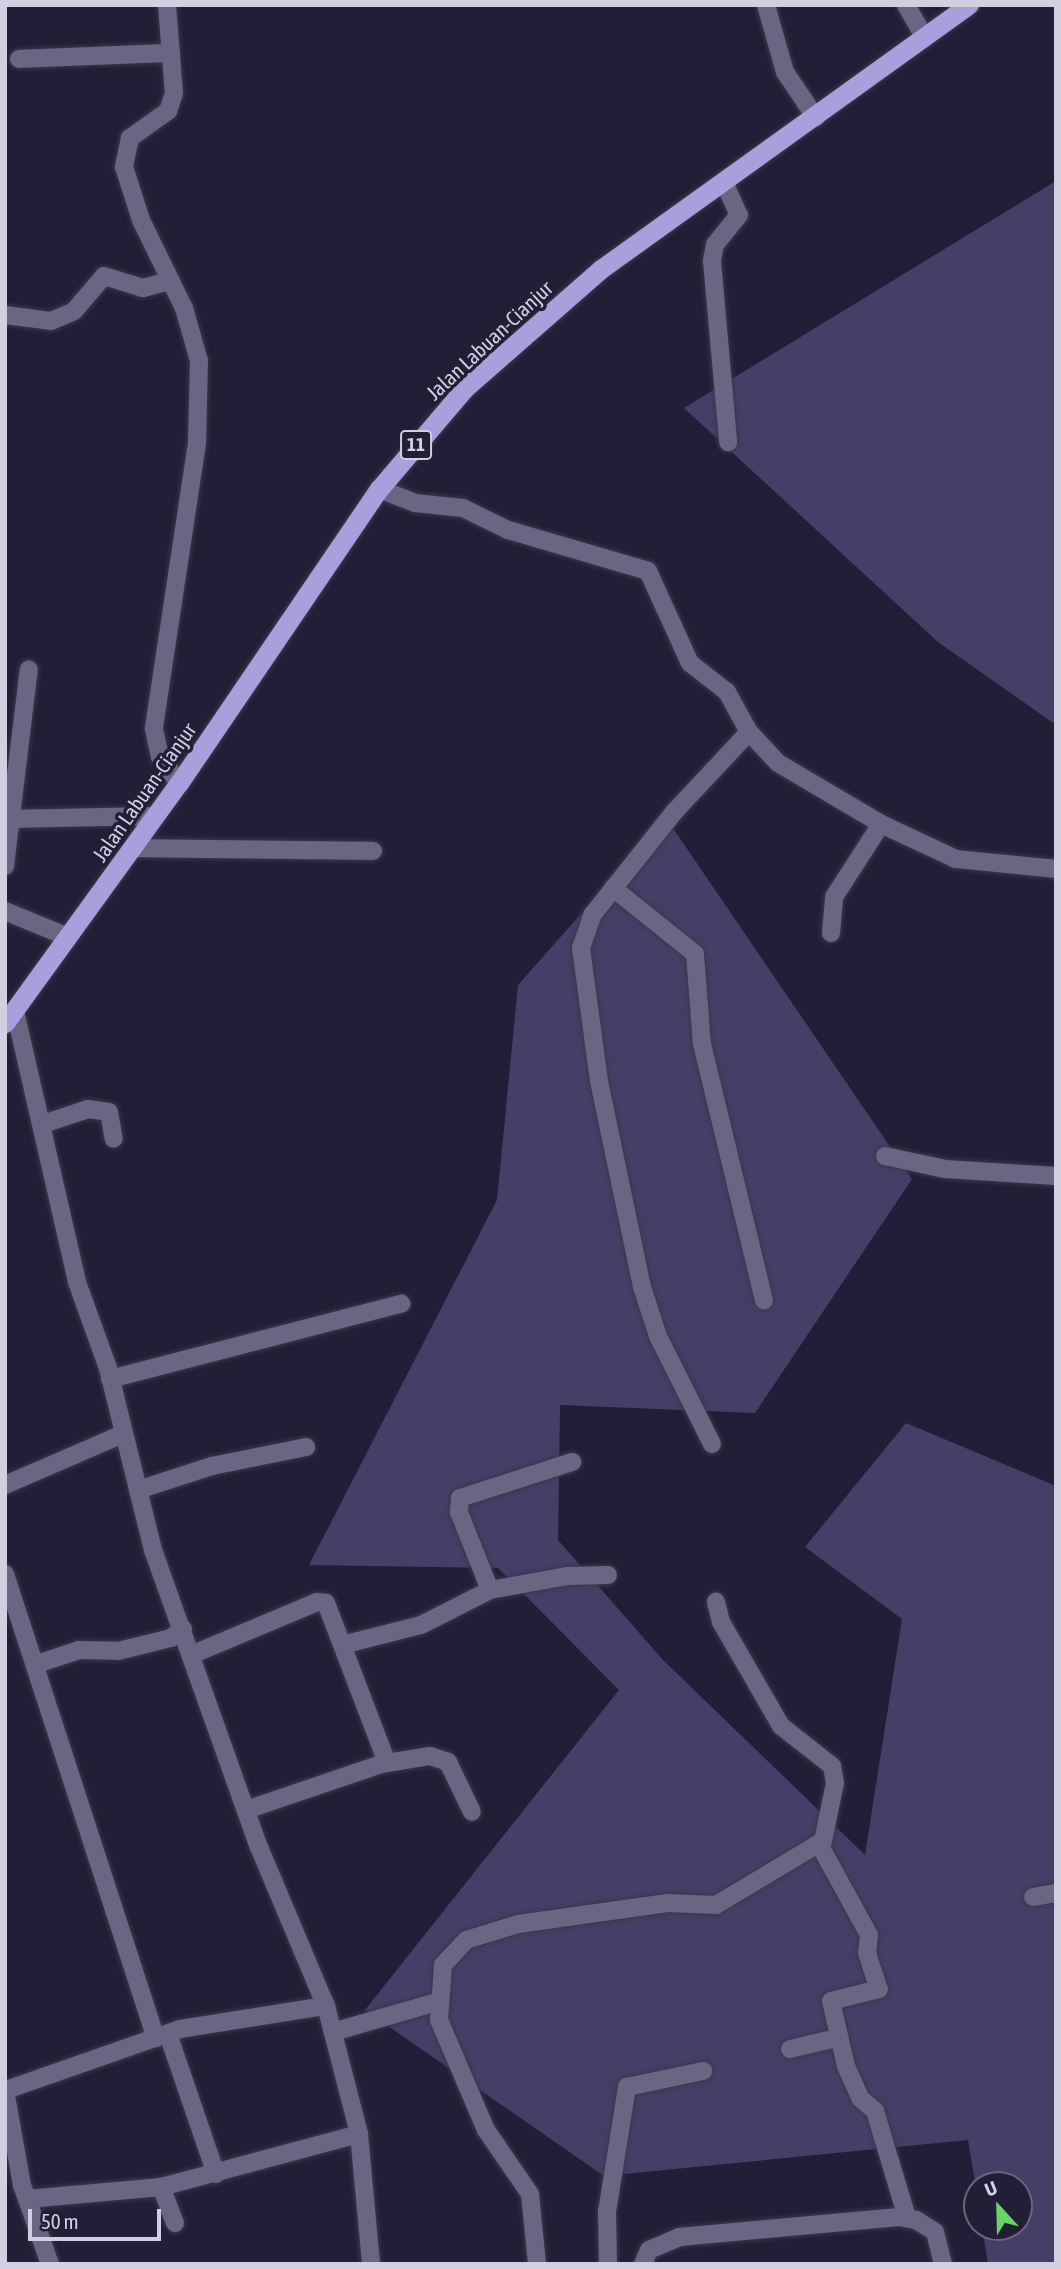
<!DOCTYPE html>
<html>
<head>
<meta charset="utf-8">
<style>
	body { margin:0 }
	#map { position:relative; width:1061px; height:2269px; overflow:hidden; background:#231e37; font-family:"Asap Condensed",sans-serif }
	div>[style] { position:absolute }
	.green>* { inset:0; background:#473e67 }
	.roads { filter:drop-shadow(0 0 2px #3c374c) drop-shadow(0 0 2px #3c374c) }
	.minor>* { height:18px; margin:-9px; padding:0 9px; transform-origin:9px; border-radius:9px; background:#6a6582 }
	.tertiary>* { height:18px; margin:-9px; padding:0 9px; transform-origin:9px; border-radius:9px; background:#6a6582 }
	.trunk>* { height:19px; margin:-9.5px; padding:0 9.5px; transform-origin:9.5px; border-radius:9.5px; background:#ab9edd }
	span { translate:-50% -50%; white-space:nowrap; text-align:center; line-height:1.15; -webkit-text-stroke:7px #231e37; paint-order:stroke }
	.shield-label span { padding:2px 5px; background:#231e37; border:2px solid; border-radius:5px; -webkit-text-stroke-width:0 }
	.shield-label { font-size:19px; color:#d2cfe0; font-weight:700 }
	.street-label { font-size:21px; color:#d2cfe0 }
	.frame { position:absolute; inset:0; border:7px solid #d2cfe0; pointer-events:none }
	.north { position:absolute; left:963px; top:2171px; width:70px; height:70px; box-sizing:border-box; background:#231e37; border:2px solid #69657b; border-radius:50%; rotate:338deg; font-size:19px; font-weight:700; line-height:28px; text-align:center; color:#d2cfe0 }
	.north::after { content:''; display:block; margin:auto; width:24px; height:32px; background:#69d464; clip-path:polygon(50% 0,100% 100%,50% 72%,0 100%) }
	.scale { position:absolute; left:28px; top:2209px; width:133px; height:32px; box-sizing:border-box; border:4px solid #d2cfe0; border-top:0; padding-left:9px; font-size:21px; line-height:24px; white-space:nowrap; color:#d2cfe0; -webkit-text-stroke:5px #231e37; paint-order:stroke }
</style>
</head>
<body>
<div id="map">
	<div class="green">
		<div style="clip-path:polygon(1056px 181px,1056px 725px,938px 642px,684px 408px)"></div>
		<div style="clip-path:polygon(666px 818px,912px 1179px,755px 1413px,560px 1405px,558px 1540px,663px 1660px,865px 1855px,902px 1619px,805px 1547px,906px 1423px,1056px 1486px,1056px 2264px,988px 2264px,982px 2227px,1019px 2227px,1019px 2185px,977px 2185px,977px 2194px,968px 2140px,604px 2176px,365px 2010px,619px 1690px,498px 1568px,309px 1565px,497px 1200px,518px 985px)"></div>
	</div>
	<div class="roads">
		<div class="minor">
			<div style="left:167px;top:5px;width:88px;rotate:85.5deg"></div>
			<div style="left:174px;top:93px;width:19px;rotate:108deg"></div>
			<div style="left:168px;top:111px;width:47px;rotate:144.6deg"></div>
			<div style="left:130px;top:138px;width:30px;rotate:102deg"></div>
			<div style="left:124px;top:167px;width:56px;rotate:72.2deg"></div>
			<div style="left:141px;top:220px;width:98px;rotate:64deg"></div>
			<div style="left:184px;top:308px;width:55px;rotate:74.2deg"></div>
			<div style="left:199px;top:361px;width:82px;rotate:91.4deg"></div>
			<div style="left:197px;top:443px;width:289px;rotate:98.6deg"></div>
			<div style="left:154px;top:729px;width:29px;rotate:78deg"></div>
			<div style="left:160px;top:757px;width:32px;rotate:54deg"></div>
			<div style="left:766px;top:5px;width:70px;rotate:74.2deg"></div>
			<div style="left:785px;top:72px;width:55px;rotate:56deg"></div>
			<div style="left:906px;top:5px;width:36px;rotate:60deg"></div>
			<div style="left:19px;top:59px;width:152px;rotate:-2.3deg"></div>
			<div style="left:724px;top:182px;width:36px;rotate:66deg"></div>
			<div style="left:739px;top:215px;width:38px;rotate:129deg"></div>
			<div style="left:715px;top:245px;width:16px;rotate:101deg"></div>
			<div style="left:712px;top:261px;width:182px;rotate:84.9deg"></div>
			<div style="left:5px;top:315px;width:46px;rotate:7.4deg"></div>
			<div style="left:51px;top:321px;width:25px;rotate:-23deg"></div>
			<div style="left:74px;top:311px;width:46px;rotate:-49.4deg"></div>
			<div style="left:104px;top:276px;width:41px;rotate:17.1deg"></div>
			<div style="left:143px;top:288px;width:28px;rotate:-15deg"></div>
			<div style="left:379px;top:489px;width:39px;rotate:21deg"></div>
			<div style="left:415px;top:503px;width:48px;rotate:5.9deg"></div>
			<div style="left:463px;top:508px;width:50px;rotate:26.1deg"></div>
			<div style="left:508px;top:530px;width:146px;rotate:16.3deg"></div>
			<div style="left:648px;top:571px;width:101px;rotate:65.5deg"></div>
			<div style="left:690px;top:663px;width:47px;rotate:38.1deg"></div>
			<div style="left:727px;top:692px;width:46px;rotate:61.2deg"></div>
			<div style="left:749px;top:732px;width:42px;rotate:46.9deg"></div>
			<div style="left:778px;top:763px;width:120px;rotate:30.6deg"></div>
			<div style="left:881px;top:824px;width:83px;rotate:25deg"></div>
			<div style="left:956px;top:859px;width:100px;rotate:5.7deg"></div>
			<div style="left:5px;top:819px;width:149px;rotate:-1.2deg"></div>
			<div style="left:133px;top:848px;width:240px;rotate:0.7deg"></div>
			<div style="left:5px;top:866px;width:198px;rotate:-83.1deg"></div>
			<div style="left:613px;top:888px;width:105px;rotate:38.8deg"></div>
			<div style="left:695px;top:954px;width:90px;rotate:85.6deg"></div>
			<div style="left:702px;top:1044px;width:264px;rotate:76.4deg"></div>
			<div style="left:5px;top:911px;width:68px;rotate:22.4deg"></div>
			<div style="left:831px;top:933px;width:36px;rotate:-85deg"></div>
			<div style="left:834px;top:897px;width:87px;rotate:-57.2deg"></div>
			<div style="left:43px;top:1124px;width:47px;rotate:-18.4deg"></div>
			<div style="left:88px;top:1109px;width:21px;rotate:8deg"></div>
			<div style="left:109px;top:1112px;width:27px;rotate:80deg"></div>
			<div style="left:885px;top:1156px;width:61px;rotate:12.2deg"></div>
			<div style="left:945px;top:1169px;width:111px;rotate:3.6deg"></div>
			<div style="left:110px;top:1379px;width:301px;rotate:-14.5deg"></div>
			<div style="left:712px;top:1444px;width:121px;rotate:-116.6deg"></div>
			<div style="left:658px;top:1336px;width:52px;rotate:-108.1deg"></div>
			<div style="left:642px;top:1287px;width:210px;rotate:-101.8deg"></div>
			<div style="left:599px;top:1081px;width:134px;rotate:-97.7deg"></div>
			<div style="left:581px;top:948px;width:36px;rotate:-71deg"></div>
			<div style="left:593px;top:914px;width:132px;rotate:-51.5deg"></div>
			<div style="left:675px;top:811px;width:108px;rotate:-46.9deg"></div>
			<div style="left:5px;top:1485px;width:129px;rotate:-23.4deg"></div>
			<div style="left:138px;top:1490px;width:78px;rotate:-18deg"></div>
			<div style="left:212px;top:1466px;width:96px;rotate:-11.4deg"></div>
			<div style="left:5px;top:1574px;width:488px;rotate:72deg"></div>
			<div style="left:490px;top:1590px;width:84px;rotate:-111.7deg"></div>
			<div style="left:459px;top:1512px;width:14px;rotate:-86deg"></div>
			<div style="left:460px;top:1498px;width:118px;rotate:-17.8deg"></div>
			<div style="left:342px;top:1645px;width:81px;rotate:-14.2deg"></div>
			<div style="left:421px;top:1625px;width:77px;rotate:-26.9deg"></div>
			<div style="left:490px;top:1590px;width:78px;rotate:-10.3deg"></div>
			<div style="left:567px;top:1576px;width:41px;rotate:-1.4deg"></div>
			<div style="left:191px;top:1655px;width:137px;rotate:-22.8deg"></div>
			<div style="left:317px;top:1602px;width:9px;rotate:6deg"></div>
			<div style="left:326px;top:1603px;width:171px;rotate:69.1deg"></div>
			<div style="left:37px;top:1664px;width:44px;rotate:-18.4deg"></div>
			<div style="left:79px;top:1650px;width:39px;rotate:1deg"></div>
			<div style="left:118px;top:1651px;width:55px;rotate:-13.8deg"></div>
			<div style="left:171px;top:1638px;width:15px;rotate:-37deg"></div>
			<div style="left:246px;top:1810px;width:143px;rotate:-18.8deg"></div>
			<div style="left:381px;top:1764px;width:50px;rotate:-9.3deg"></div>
			<div style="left:430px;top:1756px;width:19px;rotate:18deg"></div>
			<div style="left:448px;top:1762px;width:55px;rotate:64.4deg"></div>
			<div style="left:819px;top:1844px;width:104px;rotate:61.2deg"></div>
			<div style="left:869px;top:1935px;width:18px;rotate:96deg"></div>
			<div style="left:867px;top:1953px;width:38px;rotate:72deg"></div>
			<div style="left:879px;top:1989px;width:49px;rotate:166deg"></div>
			<div style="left:831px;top:2001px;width:67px;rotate:77deg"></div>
			<div style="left:846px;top:2066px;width:35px;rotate:66deg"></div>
			<div style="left:860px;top:2098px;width:20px;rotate:41deg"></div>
			<div style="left:875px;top:2111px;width:112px;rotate:73.3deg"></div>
			<div style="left:1033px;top:1897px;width:23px;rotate:-10deg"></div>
			<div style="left:333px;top:2032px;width:111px;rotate:-16.2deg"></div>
			<div style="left:168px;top:2034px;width:148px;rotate:71.1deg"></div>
			<div style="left:790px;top:2049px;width:48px;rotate:-13.2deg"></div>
			<div style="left:5px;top:2090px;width:97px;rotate:79.9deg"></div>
			<div style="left:22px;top:2185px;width:84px;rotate:70.5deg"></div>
			<div style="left:6px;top:2090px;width:184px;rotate:-19.3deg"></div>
			<div style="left:180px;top:2029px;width:148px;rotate:-9deg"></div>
			<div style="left:27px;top:2199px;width:135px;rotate:-5.1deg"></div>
			<div style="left:175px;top:2223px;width:39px;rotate:-111deg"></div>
			<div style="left:161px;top:2187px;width:205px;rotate:-15deg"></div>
			<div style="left:537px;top:2264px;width:70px;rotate:-95.7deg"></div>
			<div style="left:530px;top:2194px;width:78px;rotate:-124.5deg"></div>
			<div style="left:486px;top:2130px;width:120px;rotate:-113.1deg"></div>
			<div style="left:439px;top:2020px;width:55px;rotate:-85.8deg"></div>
			<div style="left:443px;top:1965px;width:34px;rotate:-47deg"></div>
			<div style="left:466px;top:1940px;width:54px;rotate:-17.1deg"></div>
			<div style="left:518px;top:1924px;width:151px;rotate:-8deg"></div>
			<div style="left:668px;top:1903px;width:48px;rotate:2.4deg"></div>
			<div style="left:716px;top:1905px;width:125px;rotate:-30.9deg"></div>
			<div style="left:823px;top:1841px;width:59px;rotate:-78.3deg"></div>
			<div style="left:835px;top:1783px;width:17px;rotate:-100deg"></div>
			<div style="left:832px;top:1766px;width:65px;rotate:-141.9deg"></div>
			<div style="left:781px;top:1726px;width:120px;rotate:-120deg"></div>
			<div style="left:721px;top:1622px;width:21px;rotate:-104deg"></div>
			<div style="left:608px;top:2264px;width:52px;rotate:-91.1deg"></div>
			<div style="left:607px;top:2212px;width:127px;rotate:-80.9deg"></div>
			<div style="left:627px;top:2087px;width:78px;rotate:-11.9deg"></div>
			<div style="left:643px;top:2264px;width:15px;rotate:-67deg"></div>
			<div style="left:649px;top:2250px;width:33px;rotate:-23deg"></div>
			<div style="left:679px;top:2237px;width:221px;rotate:-5.2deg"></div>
			<div style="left:899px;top:2217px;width:17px;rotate:10deg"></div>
			<div style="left:916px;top:2220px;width:22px;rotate:32deg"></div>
			<div style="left:935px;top:2232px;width:33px;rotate:76deg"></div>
		</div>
		<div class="tertiary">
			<div style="left:15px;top:1011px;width:278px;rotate:77.1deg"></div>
			<div style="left:77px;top:1282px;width:91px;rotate:70.2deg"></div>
			<div style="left:108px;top:1368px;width:187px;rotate:76.1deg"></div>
			<div style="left:153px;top:1550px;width:315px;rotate:70.4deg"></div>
			<div style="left:259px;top:1847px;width:173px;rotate:67.2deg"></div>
			<div style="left:326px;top:2006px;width:132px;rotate:75.5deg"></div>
			<div style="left:359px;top:2134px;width:131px;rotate:84.7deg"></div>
		</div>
		<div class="trunk">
			<div style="left:5px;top:1023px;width:296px;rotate:-54.1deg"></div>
			<div style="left:179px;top:783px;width:356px;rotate:-55.8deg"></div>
			<div style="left:379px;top:489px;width:133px;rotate:-49.6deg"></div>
			<div style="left:465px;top:388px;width:181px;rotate:-41.2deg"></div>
			<div style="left:601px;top:269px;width:453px;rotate:-35.7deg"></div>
		</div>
	</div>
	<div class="shield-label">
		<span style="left:416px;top:445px">11</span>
	</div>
	<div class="street-label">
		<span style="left:489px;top:340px;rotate:-43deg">Jalan Labuan-Cianjur</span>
		<span style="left:144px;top:792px;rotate:-55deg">Jalan Labuan-Cianjur</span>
	</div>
	<div class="frame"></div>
	<div class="north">U</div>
	<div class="scale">50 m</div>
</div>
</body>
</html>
